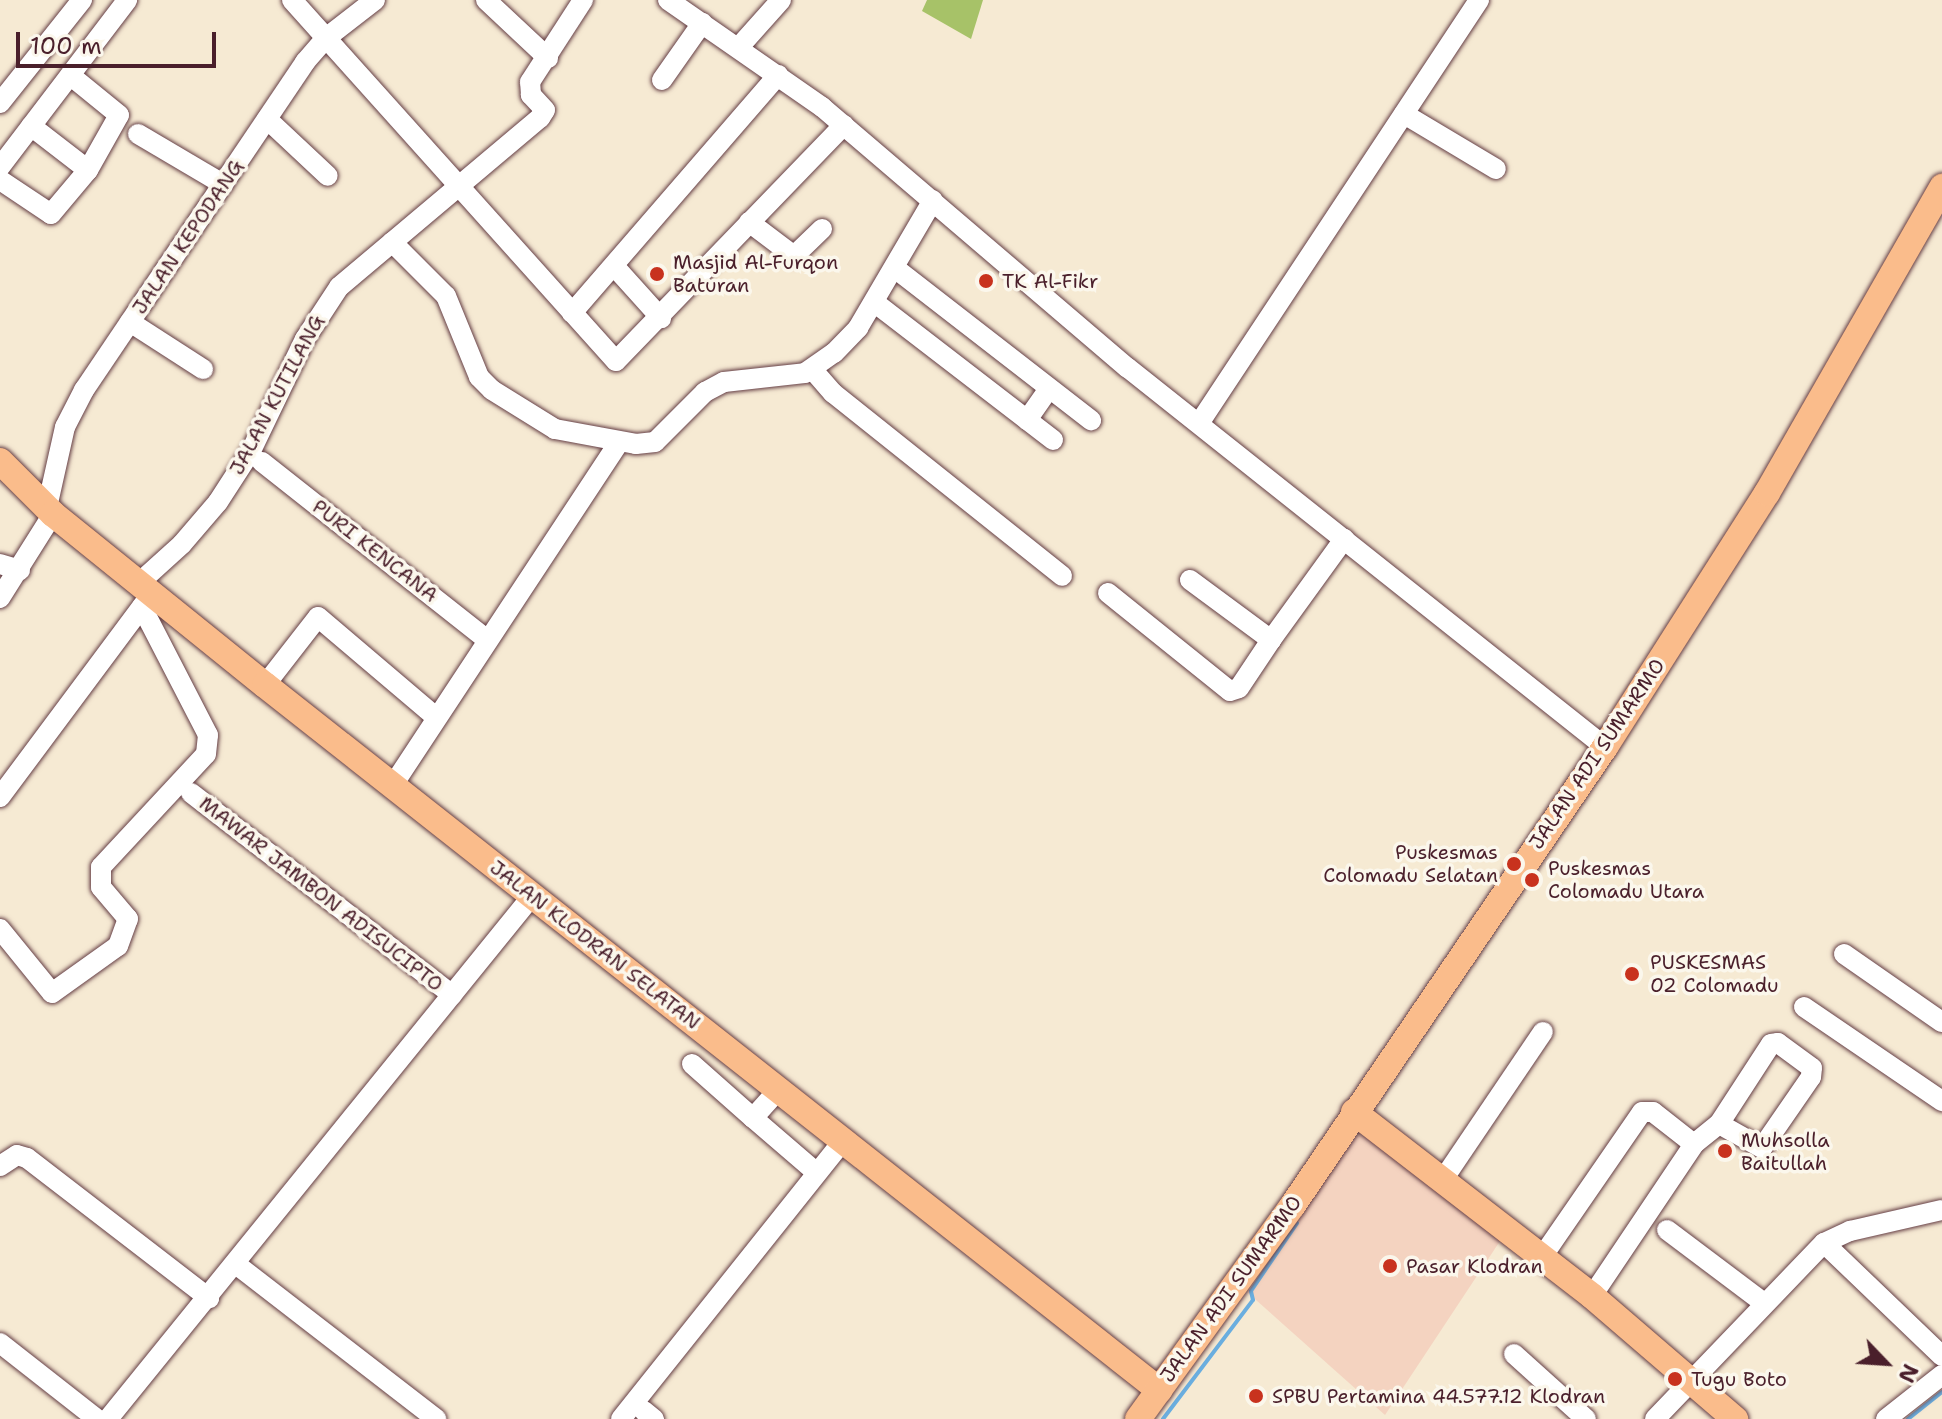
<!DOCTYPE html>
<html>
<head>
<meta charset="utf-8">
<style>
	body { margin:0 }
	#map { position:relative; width:1942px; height:1419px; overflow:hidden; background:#f6ead3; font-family:"Shantell Sans",sans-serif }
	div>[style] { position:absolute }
	.built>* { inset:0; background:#f4d3c0 }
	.green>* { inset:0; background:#a7c268 }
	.stream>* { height:4px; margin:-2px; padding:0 2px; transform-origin:2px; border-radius:2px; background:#6aaedf }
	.roads { filter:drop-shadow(0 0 2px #643d44) drop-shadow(0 0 2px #643d44) }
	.minor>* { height:20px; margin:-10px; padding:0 10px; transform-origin:10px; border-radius:10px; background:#fff }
	.major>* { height:26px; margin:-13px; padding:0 13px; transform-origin:13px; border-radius:13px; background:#fabc8b }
	.dots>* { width:22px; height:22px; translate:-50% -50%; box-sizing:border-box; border:4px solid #fbf7ec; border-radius:50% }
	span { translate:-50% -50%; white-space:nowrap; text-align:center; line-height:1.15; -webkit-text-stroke:7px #fbf7ec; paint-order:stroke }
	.street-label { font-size:20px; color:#4a1f2b }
	.poi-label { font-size:20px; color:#4a1f2b }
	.left { translate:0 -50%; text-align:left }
	.right { translate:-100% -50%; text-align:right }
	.north { position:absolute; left:1846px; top:1323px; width:80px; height:80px; -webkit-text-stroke:6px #fbf7ec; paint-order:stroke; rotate:115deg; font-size:22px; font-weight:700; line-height:32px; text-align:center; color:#4a1f2b }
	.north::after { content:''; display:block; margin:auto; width:28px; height:36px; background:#4a1f2b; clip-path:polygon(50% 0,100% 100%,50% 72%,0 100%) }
	.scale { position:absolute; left:16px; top:32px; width:200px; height:36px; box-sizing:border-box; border:4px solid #4a1f2b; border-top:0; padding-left:10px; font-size:24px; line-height:28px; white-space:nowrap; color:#4a1f2b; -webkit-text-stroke:6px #fbf7ec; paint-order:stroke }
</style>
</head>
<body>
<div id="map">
	<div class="built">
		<div style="clip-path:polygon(1366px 1135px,1504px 1235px,1385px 1415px,1247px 1292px,1356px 1136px)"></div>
	</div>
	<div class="green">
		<div style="clip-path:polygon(927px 0,983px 0,971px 39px,922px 11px)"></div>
	</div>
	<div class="stream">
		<div style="left:1163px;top:1419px;width:149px;rotate:-52.9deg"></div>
		<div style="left:1253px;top:1300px;width:9px;rotate:-103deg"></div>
		<div style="left:1251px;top:1291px;width:82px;rotate:-55.9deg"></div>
		<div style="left:1908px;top:1419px;width:43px;rotate:-38.5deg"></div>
	</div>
	<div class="roads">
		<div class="minor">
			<div style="left:292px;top:0;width:485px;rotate:48.1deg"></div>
			<div style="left:616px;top:361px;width:328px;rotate:-46deg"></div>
			<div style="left:486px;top:0;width:85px;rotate:43.1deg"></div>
			<div style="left:668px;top:0;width:188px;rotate:34.8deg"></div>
			<div style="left:822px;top:107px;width:402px;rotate:40.5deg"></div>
			<div style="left:1128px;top:368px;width:609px;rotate:38.47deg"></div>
			<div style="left:739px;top:47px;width:63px;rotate:-48.2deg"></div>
			<div style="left:662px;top:80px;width:70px;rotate:-54.9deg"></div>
			<div style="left:0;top:103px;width:132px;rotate:-51.5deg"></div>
			<div style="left:1404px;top:114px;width:107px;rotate:30.9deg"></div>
			<div style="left:267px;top:119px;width:83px;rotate:43.1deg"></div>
			<div style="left:31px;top:126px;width:72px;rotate:37.7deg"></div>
			<div style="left:138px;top:134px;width:99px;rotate:30.5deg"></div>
			<div style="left:0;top:167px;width:210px;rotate:-52.7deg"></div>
			<div style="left:0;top:180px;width:61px;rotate:33.7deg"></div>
			<div style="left:51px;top:214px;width:57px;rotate:-49.9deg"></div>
			<div style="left:88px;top:170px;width:63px;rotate:-60.6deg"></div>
			<div style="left:119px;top:115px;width:63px;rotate:-140.8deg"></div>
			<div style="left:749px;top:222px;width:56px;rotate:37.1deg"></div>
			<div style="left:794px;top:256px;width:39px;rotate:-44deg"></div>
			<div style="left:392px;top:242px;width:76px;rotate:45deg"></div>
			<div style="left:446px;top:296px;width:87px;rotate:67.8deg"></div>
			<div style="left:479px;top:377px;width:18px;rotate:45deg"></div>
			<div style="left:492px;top:390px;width:74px;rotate:31.8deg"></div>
			<div style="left:555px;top:429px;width:82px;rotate:10.5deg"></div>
			<div style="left:636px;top:444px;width:19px;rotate:-6deg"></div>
			<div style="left:655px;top:442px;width:71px;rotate:-45deg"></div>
			<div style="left:705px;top:392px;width:21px;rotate:-28deg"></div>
			<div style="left:724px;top:382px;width:81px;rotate:-6.3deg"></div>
			<div style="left:805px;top:373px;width:35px;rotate:-35deg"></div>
			<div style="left:834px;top:353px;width:35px;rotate:-46deg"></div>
			<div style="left:858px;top:328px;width:148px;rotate:-59.6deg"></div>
			<div style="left:615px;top:267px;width:69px;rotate:48deg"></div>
			<div style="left:896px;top:269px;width:247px;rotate:37.8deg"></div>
			<div style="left:874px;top:302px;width:226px;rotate:37.6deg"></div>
			<div style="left:572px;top:313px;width:315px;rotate:-49.1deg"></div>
			<div style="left:130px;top:322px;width:87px;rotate:32.8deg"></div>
			<div style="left:812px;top:369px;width:32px;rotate:49deg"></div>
			<div style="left:833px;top:393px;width:293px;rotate:38.6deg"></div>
			<div style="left:1027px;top:420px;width:38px;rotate:-55deg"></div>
			<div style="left:1200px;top:422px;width:506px;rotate:-56.53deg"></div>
			<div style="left:262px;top:462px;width:287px;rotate:38.3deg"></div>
			<div style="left:48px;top:503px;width:78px;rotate:-77.4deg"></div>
			<div style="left:65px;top:427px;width:42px;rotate:-62.8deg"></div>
			<div style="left:84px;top:390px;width:396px;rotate:-56deg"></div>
			<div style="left:305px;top:62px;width:32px;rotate:-49deg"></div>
			<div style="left:326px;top:38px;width:62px;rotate:-37.8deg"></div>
			<div style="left:0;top:564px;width:21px;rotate:17deg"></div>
			<div style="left:1190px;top:580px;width:101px;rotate:36.5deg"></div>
			<div style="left:1271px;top:640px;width:125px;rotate:-54.1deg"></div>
			<div style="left:139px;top:583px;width:58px;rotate:-42.2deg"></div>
			<div style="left:182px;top:544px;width:55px;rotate:-49.4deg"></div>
			<div style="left:218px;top:502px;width:61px;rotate:-57.1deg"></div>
			<div style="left:251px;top:451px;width:124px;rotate:-64.3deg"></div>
			<div style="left:305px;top:339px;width:62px;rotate:-56.8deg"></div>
			<div style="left:339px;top:287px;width:263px;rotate:-40.1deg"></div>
			<div style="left:540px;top:118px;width:9px;rotate:-58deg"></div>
			<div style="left:545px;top:110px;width:21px;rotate:-133deg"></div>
			<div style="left:531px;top:95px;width:13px;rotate:-94deg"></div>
			<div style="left:530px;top:82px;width:98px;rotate:-57.1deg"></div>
			<div style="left:1108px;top:593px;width:156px;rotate:38.8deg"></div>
			<div style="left:1230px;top:691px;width:9px;rotate:-18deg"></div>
			<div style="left:1239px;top:688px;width:58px;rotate:-56.3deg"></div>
			<div style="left:0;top:598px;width:99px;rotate:-57.8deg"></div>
			<div style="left:265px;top:685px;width:86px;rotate:-52.1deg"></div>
			<div style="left:318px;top:617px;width:155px;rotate:40.3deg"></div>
			<div style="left:393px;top:785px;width:411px;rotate:-56.6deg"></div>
			<div style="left:191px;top:793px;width:330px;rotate:37.7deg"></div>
			<div style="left:0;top:797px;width:246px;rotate:-53.3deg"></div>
			<div style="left:0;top:929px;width:82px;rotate:50.9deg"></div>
			<div style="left:52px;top:993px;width:81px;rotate:-35.5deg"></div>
			<div style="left:118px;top:946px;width:29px;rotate:-70deg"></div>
			<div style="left:128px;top:919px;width:42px;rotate:-130.2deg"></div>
			<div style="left:101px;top:887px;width:20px;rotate:-90deg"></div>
			<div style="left:101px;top:867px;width:154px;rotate:-47.1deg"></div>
			<div style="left:206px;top:754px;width:19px;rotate:-84deg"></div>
			<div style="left:208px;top:735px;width:144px;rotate:-117.3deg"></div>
			<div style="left:1844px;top:954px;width:119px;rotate:34.8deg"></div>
			<div style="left:1804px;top:1007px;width:167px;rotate:34.3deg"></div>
			<div style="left:692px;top:1064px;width:81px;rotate:41.5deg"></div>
			<div style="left:753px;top:1118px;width:38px;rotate:-48deg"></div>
			<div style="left:753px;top:1118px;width:84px;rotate:40.7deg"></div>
			<div style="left:0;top:1166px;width:20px;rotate:-33deg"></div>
			<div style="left:17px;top:1155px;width:10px;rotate:17deg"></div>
			<div style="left:27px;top:1158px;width:230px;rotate:37.6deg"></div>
			<div style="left:1442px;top:1181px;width:180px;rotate:-55.9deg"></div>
			<div style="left:1667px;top:1230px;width:121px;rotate:37deg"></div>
			<div style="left:1824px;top:1243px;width:163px;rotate:43.8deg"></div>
			<div style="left:1542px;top:1257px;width:176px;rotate:-55.4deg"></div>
			<div style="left:1642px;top:1112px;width:11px"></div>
			<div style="left:1653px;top:1112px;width:52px;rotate:38deg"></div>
			<div style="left:237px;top:1265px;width:252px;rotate:37.7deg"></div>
			<div style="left:1592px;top:1296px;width:183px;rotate:-56.1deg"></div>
			<div style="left:1694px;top:1144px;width:32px;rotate:-39deg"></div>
			<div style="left:1719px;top:1124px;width:95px;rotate:-57deg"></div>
			<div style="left:1771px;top:1044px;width:7px;rotate:-8deg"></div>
			<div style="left:1778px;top:1043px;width:42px;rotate:36.3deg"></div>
			<div style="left:1812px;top:1068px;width:9px;rotate:96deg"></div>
			<div style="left:1811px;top:1077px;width:86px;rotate:124.6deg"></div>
			<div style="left:1762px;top:1148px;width:49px;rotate:-150.8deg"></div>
			<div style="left:0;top:1343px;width:123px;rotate:38.1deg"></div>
			<div style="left:1514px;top:1354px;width:97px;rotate:42.1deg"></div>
			<div style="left:644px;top:1411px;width:13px;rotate:39deg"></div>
			<div style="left:108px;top:1419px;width:673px;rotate:-50.97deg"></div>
			<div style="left:621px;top:1419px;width:354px;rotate:-51.4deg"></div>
			<div style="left:1655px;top:1419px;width:244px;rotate:-46.2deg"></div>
			<div style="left:1824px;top:1243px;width:29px;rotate:-25deg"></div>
			<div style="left:1850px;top:1231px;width:94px;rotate:-12.9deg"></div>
			<div style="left:1886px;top:1419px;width:71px;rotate:-38.2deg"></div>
		</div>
		<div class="major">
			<div style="left:0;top:461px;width:75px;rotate:45deg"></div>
			<div style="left:53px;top:514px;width:272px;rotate:38.9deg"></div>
			<div style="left:265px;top:685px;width:1139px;rotate:38.26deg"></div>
			<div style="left:1354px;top:1112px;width:301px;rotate:37.7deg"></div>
			<div style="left:1592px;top:1296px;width:189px;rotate:40.7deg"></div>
			<div style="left:1138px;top:1419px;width:264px;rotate:-54.1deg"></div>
			<div style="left:1293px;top:1205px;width:554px;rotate:-55.74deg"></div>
			<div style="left:1605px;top:747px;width:301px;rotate:-57.5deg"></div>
			<div style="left:1767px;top:493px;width:353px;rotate:-60.2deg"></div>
		</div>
	</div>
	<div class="dots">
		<div style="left:657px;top:274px;background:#c8321e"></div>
		<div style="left:986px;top:281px;background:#c8321e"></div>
		<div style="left:1514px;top:864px;background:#c8321e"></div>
		<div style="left:1532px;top:880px;background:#c8321e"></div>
		<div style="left:1632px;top:974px;background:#c8321e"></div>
		<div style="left:1725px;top:1151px;background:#c8321e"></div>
		<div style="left:1390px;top:1266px;background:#c8321e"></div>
		<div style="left:1675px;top:1379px;background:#c8321e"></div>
		<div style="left:1256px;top:1396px;background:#c8321e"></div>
	</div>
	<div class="street-label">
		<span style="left:188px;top:237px;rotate:-56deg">JALAN KEPODANG</span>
		<span style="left:277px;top:395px;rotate:-62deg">JALAN KUTILANG</span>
		<span style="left:375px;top:551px;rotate:38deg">PURI KENCANA</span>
		<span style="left:1597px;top:754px;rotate:-56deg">JALAN ADI SUMARMO</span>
		<span style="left:321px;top:894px;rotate:38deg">MAWAR JAMBON ADISUCIPTO</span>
		<span style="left:595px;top:945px;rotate:38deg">JALAN KLODRAN SELATAN</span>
		<span style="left:1231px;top:1289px;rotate:-54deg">JALAN ADI SUMARMO</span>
	</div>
	<div class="poi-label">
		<span class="left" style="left:673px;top:274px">Masjid Al-Furqon<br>Baturan</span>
		<span class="left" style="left:1002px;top:281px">TK Al-Fikr</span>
		<span class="right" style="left:1498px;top:864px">Puskesmas<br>Colomadu Selatan</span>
		<span class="left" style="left:1548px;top:880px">Puskesmas<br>Colomadu Utara</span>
		<span class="left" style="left:1650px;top:974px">PUSKESMAS<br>02 Colomadu</span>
		<span class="left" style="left:1741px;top:1152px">Muhsolla<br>Baitullah</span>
		<span class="left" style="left:1406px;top:1266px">Pasar Klodran</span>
		<span class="left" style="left:1691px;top:1379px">Tugu Boto</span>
		<span class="left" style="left:1272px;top:1396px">SPBU Pertamina 44.577.12 Klodran</span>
	</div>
	<div class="north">N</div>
	<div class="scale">100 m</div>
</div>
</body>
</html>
